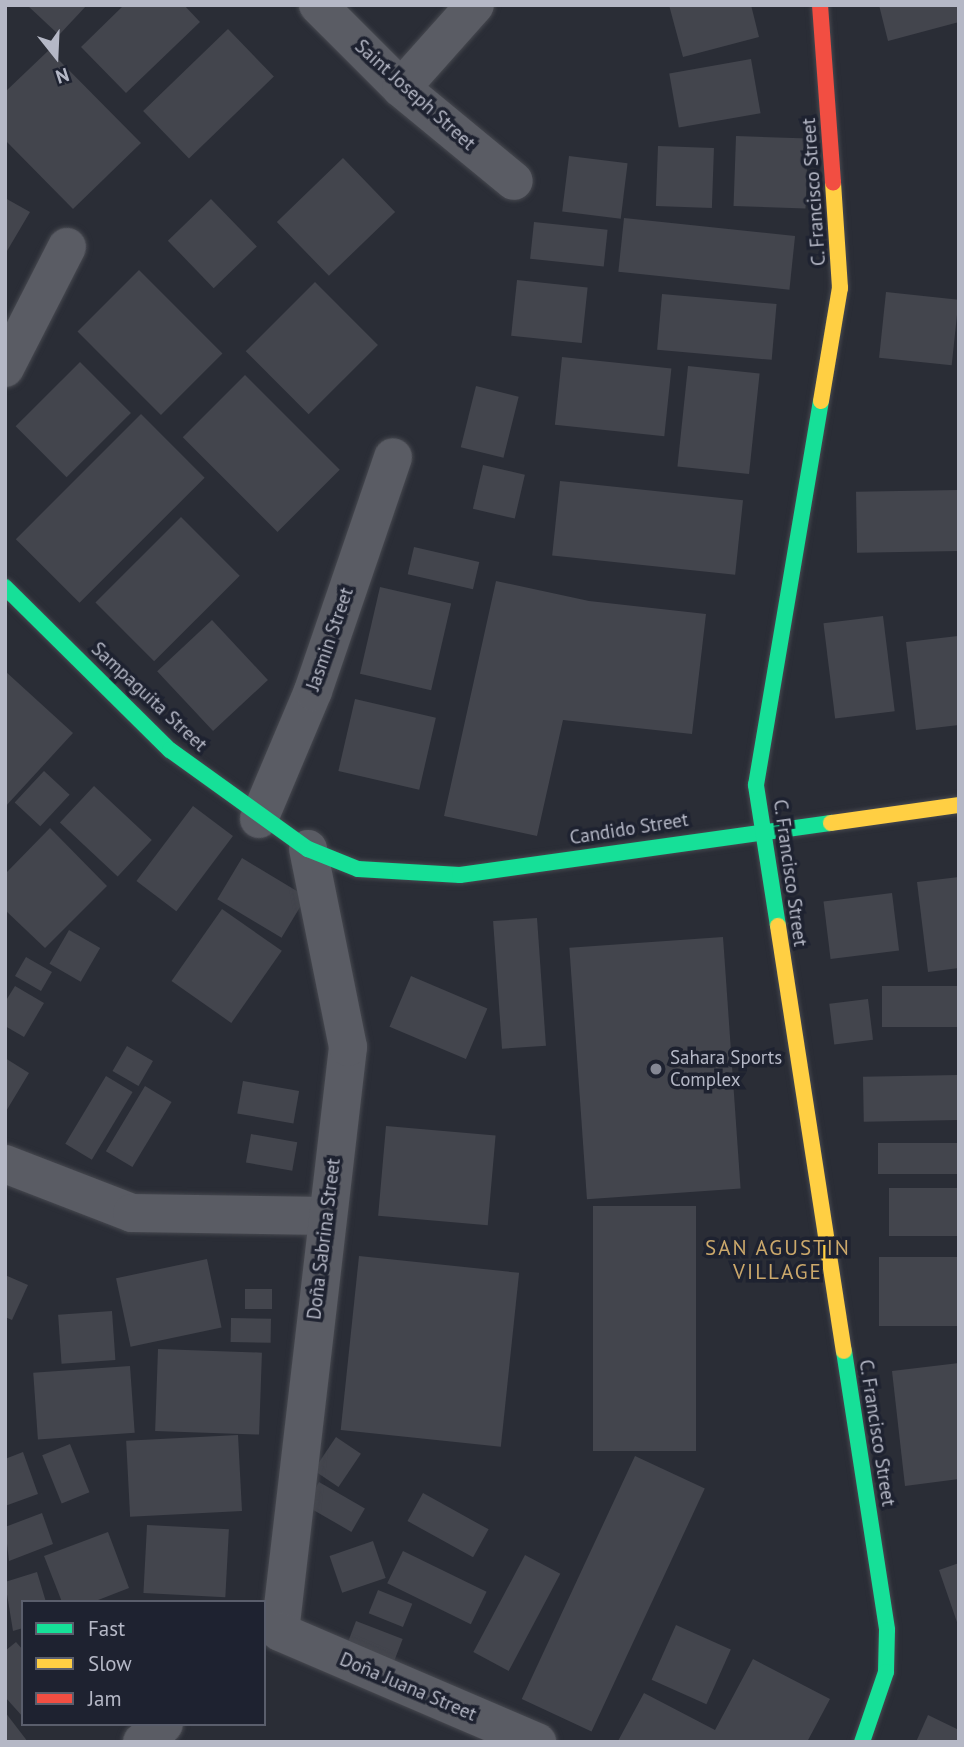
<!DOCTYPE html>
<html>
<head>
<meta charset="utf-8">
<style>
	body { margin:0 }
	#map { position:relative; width:964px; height:1747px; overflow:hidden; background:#2a2d36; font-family:"PT Sans",sans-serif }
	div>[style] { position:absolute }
	.building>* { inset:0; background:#43454d; transform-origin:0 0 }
	.roads { filter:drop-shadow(0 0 2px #46484f) drop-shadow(0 0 2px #46484f) }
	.street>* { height:38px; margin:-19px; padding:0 19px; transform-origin:19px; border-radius:19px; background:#5a5c64 }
	.fast>* { height:16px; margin:-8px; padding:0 8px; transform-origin:8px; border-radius:8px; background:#16e098 }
	.slow>* { height:16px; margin:-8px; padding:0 8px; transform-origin:8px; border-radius:8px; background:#ffcf43 }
	.jam>* { height:16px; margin:-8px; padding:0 8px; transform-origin:8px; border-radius:8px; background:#f24e42 }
	.dots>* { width:19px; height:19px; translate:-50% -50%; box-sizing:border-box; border:4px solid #1e2230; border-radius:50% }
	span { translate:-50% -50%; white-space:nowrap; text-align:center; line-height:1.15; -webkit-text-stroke:7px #1e2230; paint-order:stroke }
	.street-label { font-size:19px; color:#b5b8c6 }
	.poi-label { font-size:19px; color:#b5b8c6 }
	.left { translate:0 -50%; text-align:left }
	.neighbourhood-label { font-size:21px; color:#cba86b; letter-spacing:2px }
	.frame { position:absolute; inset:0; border:7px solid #b5b8c6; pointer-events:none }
	.legend { position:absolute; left:21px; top:1600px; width:245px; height:126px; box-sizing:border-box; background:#1e2230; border:2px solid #5a5e6c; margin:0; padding:9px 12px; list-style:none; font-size:21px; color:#b5b8c6 }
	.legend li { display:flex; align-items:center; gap:14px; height:35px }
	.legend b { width:35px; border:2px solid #5a5e6c }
	.north { position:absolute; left:21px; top:21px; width:70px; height:70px; -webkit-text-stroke:5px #1e2230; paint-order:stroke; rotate:162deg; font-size:19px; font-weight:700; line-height:28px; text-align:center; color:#b5b8c6 }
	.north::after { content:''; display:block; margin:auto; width:24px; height:32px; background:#b5b8c6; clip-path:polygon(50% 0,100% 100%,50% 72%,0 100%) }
</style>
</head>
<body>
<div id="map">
	<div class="building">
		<div style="clip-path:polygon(27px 5px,87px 5px,59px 35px)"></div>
		<div style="clip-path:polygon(124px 5px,184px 5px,200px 22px,126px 93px,81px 47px)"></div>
		<div style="clip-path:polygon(669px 5px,751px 5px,759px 37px,683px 57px)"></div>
		<div style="clip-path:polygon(879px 5px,959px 5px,959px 22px,888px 41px)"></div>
		<div style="left:228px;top:29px;width:66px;height:118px;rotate:46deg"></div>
		<div style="clip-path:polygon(49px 50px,141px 143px,73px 209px,5px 140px,5px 92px)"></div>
		<div style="left:751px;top:59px;width:55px;height:83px;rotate:80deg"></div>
		<div style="left:736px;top:136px;width:72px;height:70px;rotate:2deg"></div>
		<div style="left:658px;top:146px;width:56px;height:60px;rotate:2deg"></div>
		<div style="left:569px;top:156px;width:59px;height:56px;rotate:7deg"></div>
		<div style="left:343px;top:158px;width:75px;height:92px;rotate:46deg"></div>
		<div style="clip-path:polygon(5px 198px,30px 212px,7px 251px,5px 249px)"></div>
		<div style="left:211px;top:199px;width:66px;height:60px;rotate:46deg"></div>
		<div style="left:624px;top:218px;width:172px;height:54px;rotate:6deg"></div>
		<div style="left:534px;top:222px;width:74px;height:37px;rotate:6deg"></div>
		<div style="left:139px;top:270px;width:118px;height:87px;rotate:45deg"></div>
		<div style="left:517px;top:280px;width:71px;height:56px;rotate:6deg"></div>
		<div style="left:315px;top:282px;width:89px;height:98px;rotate:45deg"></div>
		<div style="left:886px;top:292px;width:73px;height:66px;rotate:6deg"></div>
		<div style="left:662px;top:294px;width:115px;height:56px;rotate:5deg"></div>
		<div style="left:562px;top:357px;width:110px;height:68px;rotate:6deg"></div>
		<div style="left:80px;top:362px;width:72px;height:91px;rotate:45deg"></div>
		<div style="left:688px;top:366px;width:72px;height:101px;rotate:6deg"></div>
		<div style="left:245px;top:375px;width:134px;height:88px;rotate:45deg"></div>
		<div style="left:476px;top:386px;width:44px;height:63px;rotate:14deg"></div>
		<div style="left:141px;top:414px;width:90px;height:177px;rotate:45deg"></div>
		<div style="left:483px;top:465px;width:43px;height:45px;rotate:13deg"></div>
		<div style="left:560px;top:481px;width:184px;height:75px;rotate:6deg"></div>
		<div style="left:958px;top:490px;width:61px;height:102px;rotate:89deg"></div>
		<div style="left:181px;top:517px;width:83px;height:121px;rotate:45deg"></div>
		<div style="left:414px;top:547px;width:67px;height:28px;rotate:13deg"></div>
		<div style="clip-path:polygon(496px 581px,589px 601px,706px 614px,692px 734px,563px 720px,537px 836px,444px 816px)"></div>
		<div style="left:380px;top:587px;width:73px;height:89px;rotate:13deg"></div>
		<div style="left:883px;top:616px;width:96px;height:60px;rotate:83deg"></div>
		<div style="left:212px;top:620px;width:82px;height:75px;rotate:47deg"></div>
		<div style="clip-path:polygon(958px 636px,959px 725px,916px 730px,906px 642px)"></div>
		<div style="clip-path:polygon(5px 671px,73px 733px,5px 807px)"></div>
		<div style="left:355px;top:699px;width:83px;height:74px;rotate:13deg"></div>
		<div style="left:44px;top:771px;width:35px;height:43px;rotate:43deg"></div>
		<div style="left:94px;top:786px;width:79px;height:50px;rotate:43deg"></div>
		<div style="left:193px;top:806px;width:50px;height:94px;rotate:37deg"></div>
		<div style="clip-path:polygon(50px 828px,107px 886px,45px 948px,5px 910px,5px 874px)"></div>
		<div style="left:242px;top:858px;width:75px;height:48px;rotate:31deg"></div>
		<div style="clip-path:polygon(959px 877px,959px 968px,928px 972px,917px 882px)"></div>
		<div style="left:892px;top:893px;width:58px;height:69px;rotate:83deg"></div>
		<div style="left:222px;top:909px;width:73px;height:88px;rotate:35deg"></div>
		<div style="left:537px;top:918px;width:128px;height:44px;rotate:86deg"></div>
		<div style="left:69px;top:930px;width:36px;height:39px;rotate:30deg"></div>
		<div style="left:723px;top:937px;width:252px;height:154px;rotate:86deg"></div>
		<div style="left:26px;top:957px;width:30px;height:22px;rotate:30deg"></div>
		<div style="left:411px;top:976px;width:83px;height:55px;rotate:23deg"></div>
		<div style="clip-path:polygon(15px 986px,44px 1003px,24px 1037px,5px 1026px,5px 1002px)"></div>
		<div style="left:959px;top:986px;width:41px;height:77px;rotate:90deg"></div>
		<div style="left:868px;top:999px;width:41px;height:39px;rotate:83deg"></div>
		<div style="left:127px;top:1046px;width:30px;height:29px;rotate:30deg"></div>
		<div style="clip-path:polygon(5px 1058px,29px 1073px,5px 1113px)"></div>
		<div style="left:958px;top:1075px;width:45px;height:95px;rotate:89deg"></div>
		<div style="left:106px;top:1076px;width:31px;height:79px;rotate:31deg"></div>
		<div style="left:243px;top:1081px;width:57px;height:33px;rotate:10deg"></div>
		<div style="left:145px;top:1086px;width:31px;height:76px;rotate:31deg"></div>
		<div style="left:386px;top:1126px;width:110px;height:90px;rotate:5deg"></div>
		<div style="left:251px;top:1134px;width:47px;height:29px;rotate:10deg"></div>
		<div style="left:959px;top:1143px;width:31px;height:81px;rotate:90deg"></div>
		<div style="left:959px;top:1188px;width:48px;height:70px;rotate:90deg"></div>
		<div style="left:593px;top:1206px;width:103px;height:245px"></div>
		<div style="left:359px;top:1256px;width:161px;height:175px;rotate:6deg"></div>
		<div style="left:959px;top:1257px;width:69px;height:80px;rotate:90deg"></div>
		<div style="left:207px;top:1259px;width:70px;height:93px;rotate:78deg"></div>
		<div style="clip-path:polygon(5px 1275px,28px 1285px,12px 1320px,5px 1317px)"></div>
		<div style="left:272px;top:1289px;width:20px;height:27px;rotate:90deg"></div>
		<div style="left:112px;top:1311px;width:49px;height:54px;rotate:86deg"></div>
		<div style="left:231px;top:1318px;width:40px;height:24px;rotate:1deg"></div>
		<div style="left:158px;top:1349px;width:104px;height:82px;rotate:2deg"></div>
		<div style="clip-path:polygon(959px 1363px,959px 1479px,905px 1486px,892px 1371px)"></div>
		<div style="left:130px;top:1366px;width:67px;height:97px;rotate:86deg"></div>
		<div style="left:238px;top:1435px;width:76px;height:112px;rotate:87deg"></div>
		<div style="left:336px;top:1437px;width:30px;height:40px;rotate:34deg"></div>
		<div style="left:70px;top:1444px;width:52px;height:30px;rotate:68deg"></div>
		<div style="clip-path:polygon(23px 1452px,38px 1494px,5px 1506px,5px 1459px)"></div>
		<div style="left:635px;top:1456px;width:77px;height:268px;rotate:25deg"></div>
		<div style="left:319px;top:1482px;width:53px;height:27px;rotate:30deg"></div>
		<div style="left:423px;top:1493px;width:75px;height:32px;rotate:29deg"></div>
		<div style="clip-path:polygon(42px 1513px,53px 1544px,9px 1561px,5px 1527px)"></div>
		<div style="left:147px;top:1525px;width:82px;height:68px;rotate:3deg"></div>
		<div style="clip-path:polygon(108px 1532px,129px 1588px,93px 1602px,62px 1602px,44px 1556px)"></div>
		<div style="left:373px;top:1541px;width:39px;height:46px;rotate:71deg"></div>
		<div style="left:403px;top:1551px;width:93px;height:36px;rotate:26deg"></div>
		<div style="left:525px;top:1555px;width:40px;height:110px;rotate:28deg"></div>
		<div style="clip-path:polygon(959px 1563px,959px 1625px,958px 1625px,939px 1570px)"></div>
		<div style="clip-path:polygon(37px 1572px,46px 1602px,23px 1602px,23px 1628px,13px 1631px,5px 1582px)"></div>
		<div style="left:378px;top:1590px;width:37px;height:25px;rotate:22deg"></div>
		<div style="left:356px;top:1621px;width:50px;height:31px;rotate:21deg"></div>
		<div style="left:676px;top:1625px;width:60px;height:60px;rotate:24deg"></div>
		<div style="clip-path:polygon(16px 1642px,23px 1650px,23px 1717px,5px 1697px,5px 1651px)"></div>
		<div style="clip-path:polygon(753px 1659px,830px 1699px,807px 1742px,618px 1741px,644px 1693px,715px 1730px)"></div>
		<div style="clip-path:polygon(5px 1712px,28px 1742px,5px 1742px)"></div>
		<div style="clip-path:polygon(928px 1715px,959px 1730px,959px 1742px,916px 1742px)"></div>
	</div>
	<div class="roads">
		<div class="street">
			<div style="left:318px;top:5px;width:117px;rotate:45deg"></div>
			<div style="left:401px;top:88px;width:146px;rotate:39.5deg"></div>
			<div style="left:401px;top:88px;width:111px;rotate:-48.3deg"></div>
			<div style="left:5px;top:368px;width:136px;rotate:-62.9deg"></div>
			<div style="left:259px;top:819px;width:139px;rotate:-67.1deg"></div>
			<div style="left:313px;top:691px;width:247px;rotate:-71.1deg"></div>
			<div style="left:5px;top:1164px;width:136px;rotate:21.1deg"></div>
			<div style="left:132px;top:1213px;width:194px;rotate:0.9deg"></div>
			<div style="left:280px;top:1632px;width:589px;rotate:-83.37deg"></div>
			<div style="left:348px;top:1047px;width:202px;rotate:-101.4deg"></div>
			<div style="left:280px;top:1632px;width:280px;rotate:23.2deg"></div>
			<div style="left:142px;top:1742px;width:28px;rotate:-39deg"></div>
		</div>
		<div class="fast">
			<div style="left:5px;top:587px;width:232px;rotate:44.7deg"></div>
			<div style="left:170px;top:750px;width:170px;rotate:35.7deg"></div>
			<div style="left:308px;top:849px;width:54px;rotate:21.8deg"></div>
			<div style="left:358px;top:869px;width:102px;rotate:3.4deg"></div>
			<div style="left:460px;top:875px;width:375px;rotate:-8deg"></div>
			<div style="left:778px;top:926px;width:143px;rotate:-98.9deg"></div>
			<div style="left:756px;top:785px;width:389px;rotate:-80.4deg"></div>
			<div style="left:844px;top:1351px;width:282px;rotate:81.2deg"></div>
			<div style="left:887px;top:1630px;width:42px;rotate:91.4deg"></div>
			<div style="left:886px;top:1672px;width:74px;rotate:108.9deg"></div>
		</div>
		<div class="slow">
			<div style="left:821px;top:401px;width:115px;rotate:-80.5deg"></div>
			<div style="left:840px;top:288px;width:105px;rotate:-93.8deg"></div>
			<div style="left:831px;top:823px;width:129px;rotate:-8deg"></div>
			<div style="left:778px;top:926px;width:430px;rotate:81.2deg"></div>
		</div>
		<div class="jam">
			<div style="left:820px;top:5px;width:178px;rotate:85.8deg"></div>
		</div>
	</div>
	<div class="dots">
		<div style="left:656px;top:1069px;background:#848794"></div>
	</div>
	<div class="street-label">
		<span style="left:415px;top:95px;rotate:42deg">Saint Joseph Street</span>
		<span style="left:814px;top:192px;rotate:-94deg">C. Francisco Street</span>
		<span style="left:330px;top:639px;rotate:-71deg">Jasmin Street</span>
		<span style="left:149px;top:697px;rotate:43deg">Sampaguita Street</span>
		<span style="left:629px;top:829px;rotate:-9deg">Candido Street</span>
		<span style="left:790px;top:873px;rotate:82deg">C. Francisco Street</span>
		<span style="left:324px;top:1239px;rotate:-83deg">Doña Sabrina Street</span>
		<span style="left:877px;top:1433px;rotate:81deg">C. Francisco Street</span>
		<span style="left:408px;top:1687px;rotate:23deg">Doña Juana Street</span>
	</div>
	<div class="poi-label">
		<span class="left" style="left:670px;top:1069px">Sahara Sports<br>Complex</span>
	</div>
	<div class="neighbourhood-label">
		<span style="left:778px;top:1260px">SAN AGUSTIN<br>VILLAGE</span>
	</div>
	<div class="frame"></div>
	<ul class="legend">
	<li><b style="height:9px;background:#16e098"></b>Fast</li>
	<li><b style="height:9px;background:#ffcf43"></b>Slow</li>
	<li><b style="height:9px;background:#f24e42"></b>Jam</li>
	</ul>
	<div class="north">N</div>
</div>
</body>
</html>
